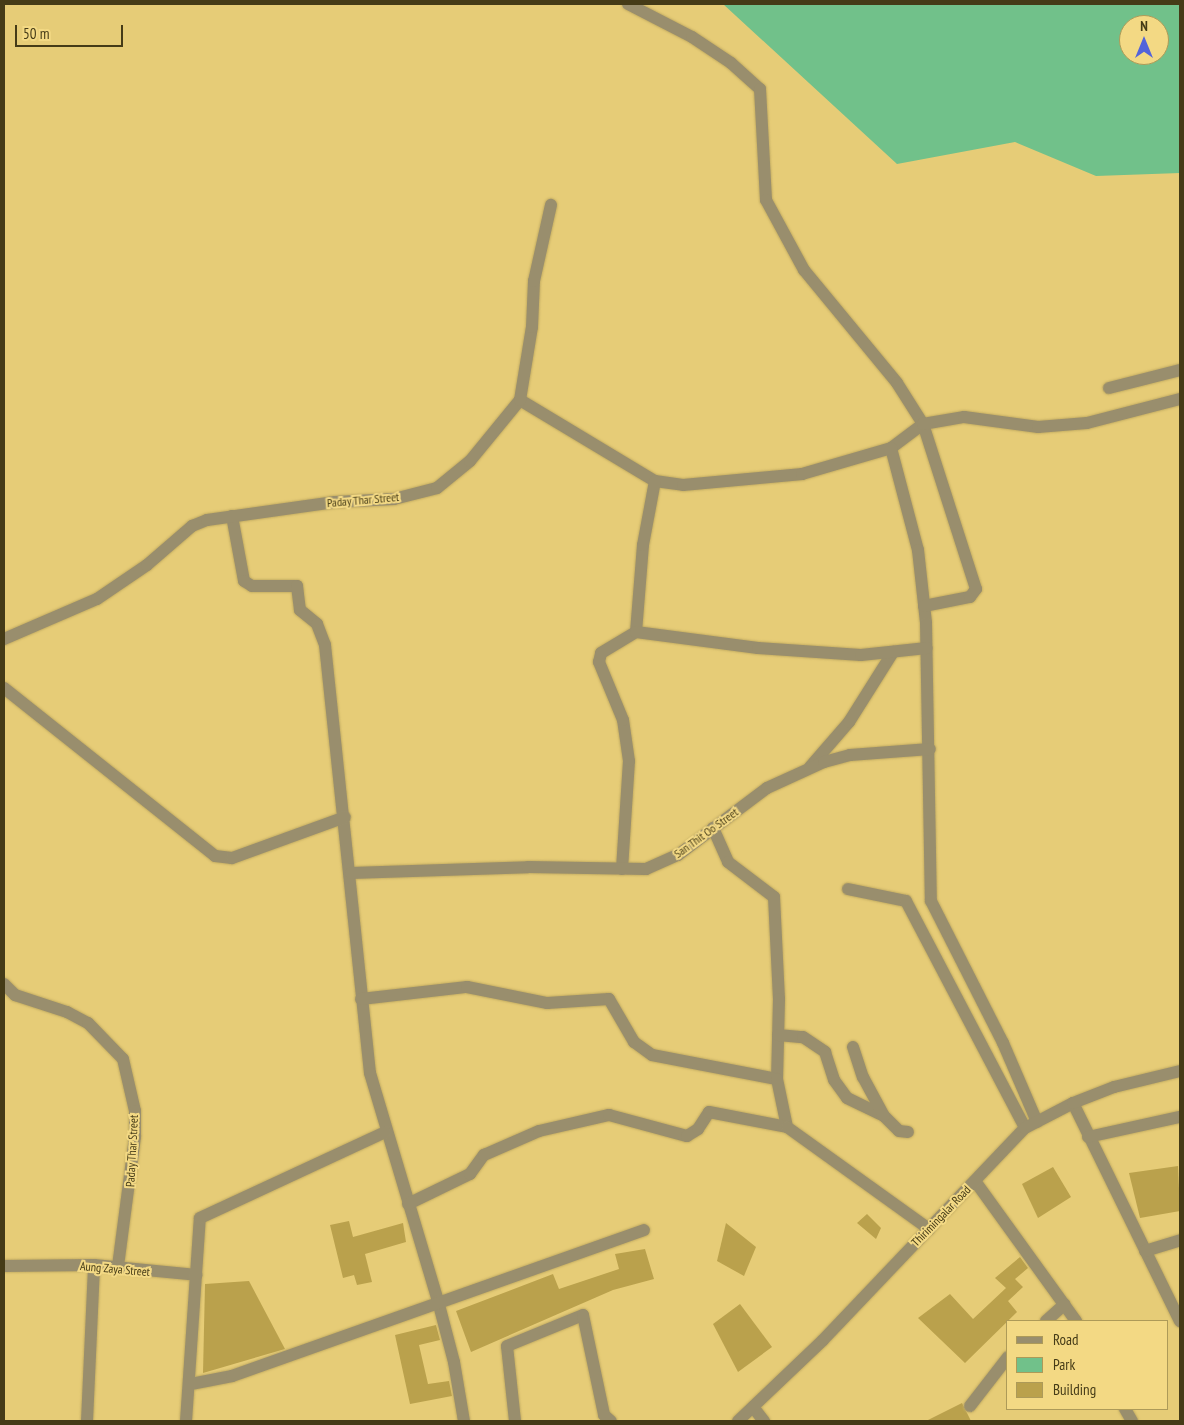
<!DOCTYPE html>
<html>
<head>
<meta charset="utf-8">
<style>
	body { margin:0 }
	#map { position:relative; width:1184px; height:1425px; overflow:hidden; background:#e6cc77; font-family:"PT Sans Narrow",sans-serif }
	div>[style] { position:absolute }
	.green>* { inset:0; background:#71c18a }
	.building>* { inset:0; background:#baa14c }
	.roads { filter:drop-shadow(0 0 1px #c3ac62) drop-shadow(0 0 1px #c3ac62) }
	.minor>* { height:12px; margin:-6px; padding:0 6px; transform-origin:6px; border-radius:6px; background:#998e6d }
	span { translate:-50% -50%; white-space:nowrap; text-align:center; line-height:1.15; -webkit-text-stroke:4px #f3d984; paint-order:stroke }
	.street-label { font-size:12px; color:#453b17 }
	.frame { position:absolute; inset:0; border:5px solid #453b17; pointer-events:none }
	.legend { position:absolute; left:1006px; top:1320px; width:162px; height:90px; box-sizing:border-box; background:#f3d984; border:1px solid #ad9a58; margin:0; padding:6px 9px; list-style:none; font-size:15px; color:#453b17 }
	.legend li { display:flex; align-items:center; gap:10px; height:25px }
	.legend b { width:25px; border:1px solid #ad9a58 }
	.north { position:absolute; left:1119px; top:15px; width:50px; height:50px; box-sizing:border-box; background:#f3d984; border:1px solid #ad9a58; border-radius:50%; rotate:0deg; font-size:14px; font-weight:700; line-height:20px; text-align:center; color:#453b17 }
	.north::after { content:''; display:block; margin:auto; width:18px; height:22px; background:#5364da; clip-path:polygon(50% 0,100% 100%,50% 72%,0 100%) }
	.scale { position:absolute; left:15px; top:25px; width:108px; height:22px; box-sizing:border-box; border:2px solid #453b17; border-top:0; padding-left:6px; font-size:15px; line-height:18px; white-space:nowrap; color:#453b17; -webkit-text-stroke:4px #f3d984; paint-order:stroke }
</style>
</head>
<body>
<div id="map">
	<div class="green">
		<div style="clip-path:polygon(evenodd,723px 4px,1180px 4px,1180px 173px,1096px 176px,1015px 142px,897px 164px,723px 4px,1129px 25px,1159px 25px,1159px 55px,1129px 55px,1129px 25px)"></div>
	</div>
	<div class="building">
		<div style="clip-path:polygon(1178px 1166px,1180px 1211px,1140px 1218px,1129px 1173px)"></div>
		<div style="clip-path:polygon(1053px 1167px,1071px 1197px,1038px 1218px,1022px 1184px)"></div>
		<div style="clip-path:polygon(867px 1214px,881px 1228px,876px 1239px,857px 1223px)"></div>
		<div style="clip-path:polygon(349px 1221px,353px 1237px,403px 1223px,406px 1242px,365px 1254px,372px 1282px,357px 1285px,354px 1275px,343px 1278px,330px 1225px)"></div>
		<div style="clip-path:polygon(726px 1223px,756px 1247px,744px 1276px,717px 1261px)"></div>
		<div style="clip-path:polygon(645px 1249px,654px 1279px,613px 1290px,471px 1352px,456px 1311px,553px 1274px,559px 1289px,619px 1269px,615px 1254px)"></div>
		<div style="clip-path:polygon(1020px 1257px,1028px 1268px,1015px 1279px,1023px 1287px,1008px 1301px,1017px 1312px,965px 1363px,918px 1318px,950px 1294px,973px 1319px,1006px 1288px,995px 1278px)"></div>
		<div style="clip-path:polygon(249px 1281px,285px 1349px,203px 1373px,205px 1284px)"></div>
		<div style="clip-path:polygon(740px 1304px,772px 1347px,738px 1372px,713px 1324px)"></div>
		<div style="clip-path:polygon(436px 1325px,440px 1340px,419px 1345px,428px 1384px,449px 1381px,452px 1396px,410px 1404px,395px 1335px)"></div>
		<div style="clip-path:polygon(962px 1403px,971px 1421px,926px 1421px)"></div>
	</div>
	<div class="roads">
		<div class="minor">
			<div style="left:628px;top:4px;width:72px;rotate:27.3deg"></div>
			<div style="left:692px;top:37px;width:47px;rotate:33.7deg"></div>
			<div style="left:731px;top:63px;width:39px;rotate:42deg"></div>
			<div style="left:760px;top:89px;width:111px;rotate:86.9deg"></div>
			<div style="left:766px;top:200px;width:80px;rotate:61.5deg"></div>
			<div style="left:804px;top:270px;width:146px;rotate:50.5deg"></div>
			<div style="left:897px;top:383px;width:49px;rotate:57.6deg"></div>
			<div style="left:923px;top:424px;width:40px;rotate:143deg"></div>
			<div style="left:891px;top:448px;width:106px;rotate:75.2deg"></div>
			<div style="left:918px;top:550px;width:73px;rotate:83.7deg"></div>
			<div style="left:926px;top:623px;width:278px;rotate:89deg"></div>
			<div style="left:931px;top:901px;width:159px;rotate:63.1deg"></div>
			<div style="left:1003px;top:1043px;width:86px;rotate:66.7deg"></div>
			<div style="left:1109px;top:388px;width:73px;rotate:-14.2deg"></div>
			<div style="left:520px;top:400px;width:157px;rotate:31deg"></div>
			<div style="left:655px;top:481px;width:28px;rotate:8deg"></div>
			<div style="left:683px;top:485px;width:120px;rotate:-5.3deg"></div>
			<div style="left:802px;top:474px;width:93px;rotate:-16.3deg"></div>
			<div style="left:232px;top:516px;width:66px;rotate:79.5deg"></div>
			<div style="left:244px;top:581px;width:9px;rotate:32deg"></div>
			<div style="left:252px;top:586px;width:45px"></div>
			<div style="left:297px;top:586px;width:24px;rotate:83deg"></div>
			<div style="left:300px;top:610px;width:22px;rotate:39deg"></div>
			<div style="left:317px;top:624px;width:22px;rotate:69deg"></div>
			<div style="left:325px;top:645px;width:430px;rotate:84deg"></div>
			<div style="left:370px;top:1073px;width:238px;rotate:73.4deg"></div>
			<div style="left:438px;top:1301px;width:63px;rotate:75.3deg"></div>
			<div style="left:454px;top:1362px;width:60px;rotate:80.4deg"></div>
			<div style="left:924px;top:606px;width:47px;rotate:-11.1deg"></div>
			<div style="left:970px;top:597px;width:10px;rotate:-53deg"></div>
			<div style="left:976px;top:589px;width:173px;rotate:-107.8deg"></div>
			<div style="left:923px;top:424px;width:42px;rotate:-9.7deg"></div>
			<div style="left:964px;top:417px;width:75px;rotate:7.7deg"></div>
			<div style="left:1038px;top:427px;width:49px;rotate:-4.7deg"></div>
			<div style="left:1087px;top:423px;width:96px;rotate:-14.5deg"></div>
			<div style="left:636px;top:632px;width:87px;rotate:-85.4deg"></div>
			<div style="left:643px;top:545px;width:65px;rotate:-79.4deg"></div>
			<div style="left:4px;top:639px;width:101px;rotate:-23.3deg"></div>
			<div style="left:97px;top:599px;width:60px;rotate:-34.2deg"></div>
			<div style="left:147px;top:565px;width:60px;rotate:-40.9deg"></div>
			<div style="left:192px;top:526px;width:16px;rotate:-22deg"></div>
			<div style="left:207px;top:520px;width:129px;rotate:-8deg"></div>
			<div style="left:335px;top:502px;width:59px;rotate:-2.9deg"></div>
			<div style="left:394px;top:499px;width:44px;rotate:-14.3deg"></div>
			<div style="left:437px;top:488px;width:43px;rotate:-39.3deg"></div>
			<div style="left:470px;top:461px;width:79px;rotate:-50.7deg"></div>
			<div style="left:520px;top:400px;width:74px;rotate:-80.7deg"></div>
			<div style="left:532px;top:327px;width:46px;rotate:-87.5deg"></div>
			<div style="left:534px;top:281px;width:78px;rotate:-77.4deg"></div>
			<div style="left:4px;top:688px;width:270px;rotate:38.5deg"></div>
			<div style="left:215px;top:856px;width:17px;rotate:7deg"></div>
			<div style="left:232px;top:858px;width:120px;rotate:-19.9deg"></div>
			<div style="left:810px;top:767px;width:60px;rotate:-49.1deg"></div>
			<div style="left:849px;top:722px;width:83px;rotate:-57.8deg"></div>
			<div style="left:713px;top:828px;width:37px;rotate:66deg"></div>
			<div style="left:728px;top:862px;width:58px;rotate:37.3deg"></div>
			<div style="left:774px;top:897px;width:102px;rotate:87.2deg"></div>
			<div style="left:779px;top:999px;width:80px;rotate:91.4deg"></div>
			<div style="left:622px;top:869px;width:108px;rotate:-86.3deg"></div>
			<div style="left:629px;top:761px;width:41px;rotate:-98.3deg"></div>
			<div style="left:623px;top:720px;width:63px;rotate:-112.5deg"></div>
			<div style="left:599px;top:662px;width:9px;rotate:-77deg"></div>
			<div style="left:601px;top:653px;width:41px;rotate:-31deg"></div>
			<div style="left:636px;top:632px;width:123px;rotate:7.5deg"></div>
			<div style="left:758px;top:648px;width:103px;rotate:3.9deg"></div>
			<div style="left:861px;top:655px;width:66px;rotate:-6.1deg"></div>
			<div style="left:351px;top:873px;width:177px;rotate:-1.9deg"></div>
			<div style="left:528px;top:867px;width:118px;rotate:1deg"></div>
			<div style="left:646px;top:869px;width:35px;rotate:-24deg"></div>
			<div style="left:678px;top:855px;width:111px;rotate:-37deg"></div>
			<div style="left:767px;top:788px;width:63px;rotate:-24.5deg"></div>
			<div style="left:824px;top:762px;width:27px;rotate:-15deg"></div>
			<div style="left:850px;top:755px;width:80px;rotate:-4.3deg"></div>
			<div style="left:848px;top:889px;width:59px;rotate:11.7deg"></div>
			<div style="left:906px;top:901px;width:256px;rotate:62.3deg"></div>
			<div style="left:4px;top:984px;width:16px;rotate:45deg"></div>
			<div style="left:15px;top:995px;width:55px;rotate:18.1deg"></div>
			<div style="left:67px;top:1012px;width:24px;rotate:28deg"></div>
			<div style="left:88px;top:1023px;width:50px;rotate:45.8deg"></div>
			<div style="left:123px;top:1059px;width:53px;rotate:77deg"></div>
			<div style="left:135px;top:1111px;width:26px;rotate:90deg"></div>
			<div style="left:135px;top:1137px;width:131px;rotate:97.5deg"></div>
			<div style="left:361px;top:999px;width:107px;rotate:-6.5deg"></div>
			<div style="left:467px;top:987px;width:82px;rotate:11.3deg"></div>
			<div style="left:547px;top:1003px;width:62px;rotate:-3.7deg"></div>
			<div style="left:609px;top:999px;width:50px;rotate:59.8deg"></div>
			<div style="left:634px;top:1042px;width:22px;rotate:36deg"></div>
			<div style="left:652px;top:1055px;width:127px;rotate:10.9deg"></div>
			<div style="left:777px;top:1079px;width:49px;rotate:78.2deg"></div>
			<div style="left:778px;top:1035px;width:25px;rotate:5deg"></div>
			<div style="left:803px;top:1037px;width:27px;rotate:34deg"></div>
			<div style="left:825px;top:1052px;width:29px;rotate:72deg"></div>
			<div style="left:834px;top:1080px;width:22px;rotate:54deg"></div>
			<div style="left:847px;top:1098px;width:41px;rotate:25.9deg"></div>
			<div style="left:884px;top:1116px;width:21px;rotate:45deg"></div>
			<div style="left:899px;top:1131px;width:9px;rotate:6deg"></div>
			<div style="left:853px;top:1047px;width:32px;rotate:72deg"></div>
			<div style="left:863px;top:1077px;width:44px;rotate:61.7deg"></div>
			<div style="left:1073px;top:1103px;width:243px;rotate:63.9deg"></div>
			<div style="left:1088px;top:1137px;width:94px;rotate:-12.3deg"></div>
			<div style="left:975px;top:1181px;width:173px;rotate:54.2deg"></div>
			<div style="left:408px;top:1204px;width:69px;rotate:-25.8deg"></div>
			<div style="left:470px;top:1174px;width:24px;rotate:-54deg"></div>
			<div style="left:484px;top:1155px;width:60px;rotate:-23.6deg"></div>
			<div style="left:539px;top:1131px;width:72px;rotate:-12.9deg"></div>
			<div style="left:609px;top:1115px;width:81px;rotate:15.1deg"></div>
			<div style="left:687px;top:1136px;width:13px;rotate:-32deg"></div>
			<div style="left:698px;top:1129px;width:20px;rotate:-57deg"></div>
			<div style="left:709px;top:1112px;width:79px;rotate:10.9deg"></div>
			<div style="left:787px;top:1127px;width:175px;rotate:35.7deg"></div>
			<div style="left:1145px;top:1251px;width:37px;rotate:-17deg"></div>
			<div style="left:4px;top:1266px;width:90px;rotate:-0.6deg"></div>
			<div style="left:94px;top:1265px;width:103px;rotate:5.5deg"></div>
			<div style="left:1046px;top:1321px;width:25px;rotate:-42deg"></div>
			<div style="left:191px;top:1384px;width:42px;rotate:-11deg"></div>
			<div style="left:232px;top:1376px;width:437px;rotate:-19.5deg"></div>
			<div style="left:970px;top:1406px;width:62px;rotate:-52.2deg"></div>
			<div style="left:753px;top:1407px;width:18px;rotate:52deg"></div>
			<div style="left:1125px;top:1409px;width:14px;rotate:60deg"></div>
			<div style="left:87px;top:1421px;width:156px;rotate:-87.4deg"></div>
			<div style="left:186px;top:1421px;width:203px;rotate:-86.1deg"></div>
			<div style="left:200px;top:1218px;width:204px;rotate:-24.9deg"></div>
			<div style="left:515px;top:1421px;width:75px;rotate:-96.1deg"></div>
			<div style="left:507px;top:1346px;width:82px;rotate:-22.2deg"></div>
			<div style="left:583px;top:1315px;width:102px;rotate:78.1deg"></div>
			<div style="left:604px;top:1415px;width:9px;rotate:41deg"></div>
			<div style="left:738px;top:1421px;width:117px;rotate:-43.6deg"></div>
			<div style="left:823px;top:1340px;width:293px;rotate:-46.4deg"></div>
			<div style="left:1025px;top:1128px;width:54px;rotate:-27.5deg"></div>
			<div style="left:1073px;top:1103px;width:44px;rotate:-21.3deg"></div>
			<div style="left:1114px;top:1087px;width:68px;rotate:-13.6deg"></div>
		</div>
	</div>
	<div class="street-label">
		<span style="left:363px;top:500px;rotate:-5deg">Paday Thar Street</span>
		<span style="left:706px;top:833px;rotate:-36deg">San Thit Oo Street</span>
		<span style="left:132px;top:1151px;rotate:-87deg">Paday Thar Street</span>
		<span style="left:941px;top:1216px;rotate:-46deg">Thirimingalar Road</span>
		<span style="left:115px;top:1269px;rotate:5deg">Aung Zaya Street</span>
	</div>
	<div class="frame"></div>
	<ul class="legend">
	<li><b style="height:6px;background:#998e6d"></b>Road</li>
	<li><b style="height:14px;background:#71c18a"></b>Park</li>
	<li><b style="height:14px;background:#baa14c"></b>Building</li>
	</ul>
	<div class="north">N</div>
	<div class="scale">50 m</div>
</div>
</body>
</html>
